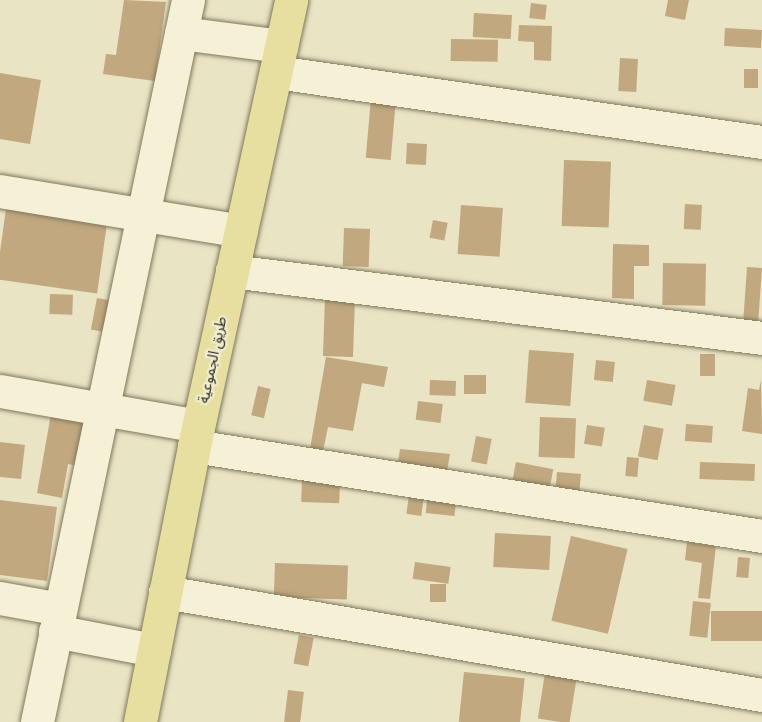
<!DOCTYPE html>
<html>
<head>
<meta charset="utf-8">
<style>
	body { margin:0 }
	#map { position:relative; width:762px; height:722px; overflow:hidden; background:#e8e4c4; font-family:Bitter,"Noto Sans Arabic",serif }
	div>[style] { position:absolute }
	.building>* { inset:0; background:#c1a87e; transform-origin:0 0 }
	.roads { filter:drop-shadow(0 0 2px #80775c) drop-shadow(0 0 2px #80775c) }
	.minor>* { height:33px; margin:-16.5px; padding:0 16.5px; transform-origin:16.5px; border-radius:16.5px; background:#f4f1d6 }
	.major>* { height:33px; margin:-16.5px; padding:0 16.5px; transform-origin:16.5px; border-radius:16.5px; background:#e7dfa0 }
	span { translate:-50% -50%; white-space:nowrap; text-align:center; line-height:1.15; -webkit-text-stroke:4.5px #f0eed2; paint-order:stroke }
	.street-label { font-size:15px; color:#322c1f }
</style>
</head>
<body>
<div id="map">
	<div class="building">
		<div style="clip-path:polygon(124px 0,166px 2px,155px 81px,103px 74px,106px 54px,116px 55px)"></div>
		<div style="clip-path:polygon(668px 0,689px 0,685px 20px,665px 16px)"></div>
		<div style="left:531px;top:3px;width:16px;height:15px;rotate:7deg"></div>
		<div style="left:474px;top:13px;width:38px;height:24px;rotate:3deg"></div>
		<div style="clip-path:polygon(519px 25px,552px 26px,551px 61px,534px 60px,534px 42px,518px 41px)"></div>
		<div style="left:725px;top:28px;width:37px;height:18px;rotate:3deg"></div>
		<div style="left:451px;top:39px;width:47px;height:22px;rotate:1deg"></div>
		<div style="left:620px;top:58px;width:18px;height:33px;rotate:3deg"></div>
		<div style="left:744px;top:69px;width:14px;height:19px"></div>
		<div style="clip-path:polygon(0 73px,41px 80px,30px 144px,0 139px)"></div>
		<div style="left:371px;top:98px;width:25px;height:60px;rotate:5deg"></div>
		<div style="left:407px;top:143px;width:20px;height:21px;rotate:3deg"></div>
		<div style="left:564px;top:160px;width:47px;height:66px;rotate:2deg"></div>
		<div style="left:685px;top:204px;width:17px;height:25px;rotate:3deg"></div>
		<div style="left:461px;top:205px;width:42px;height:49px;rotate:4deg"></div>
		<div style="left:6px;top:209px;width:102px;height:71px;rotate:8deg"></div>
		<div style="left:433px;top:220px;width:15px;height:18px;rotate:11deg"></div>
		<div style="left:344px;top:228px;width:26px;height:38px;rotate:2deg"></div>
		<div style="clip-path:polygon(613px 244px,649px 245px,649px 266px,634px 266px,634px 299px,612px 298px)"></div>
		<div style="left:663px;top:263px;width:43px;height:42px;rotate:1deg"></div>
		<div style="left:747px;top:267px;width:15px;height:53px;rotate:4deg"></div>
		<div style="left:50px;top:294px;width:23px;height:20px;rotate:2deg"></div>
		<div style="left:97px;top:298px;width:15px;height:32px;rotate:11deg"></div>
		<div style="left:325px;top:298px;width:30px;height:58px;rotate:2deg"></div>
		<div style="left:529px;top:350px;width:45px;height:53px;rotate:4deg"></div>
		<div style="left:700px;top:354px;width:15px;height:22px"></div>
		<div style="clip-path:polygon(326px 357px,388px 367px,384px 387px,362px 383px,353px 431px,328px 427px,323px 451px,310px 449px)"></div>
		<div style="left:596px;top:360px;width:19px;height:20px;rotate:6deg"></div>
		<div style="left:464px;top:375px;width:22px;height:19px"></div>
		<div style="left:430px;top:380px;width:26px;height:15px;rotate:2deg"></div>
		<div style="left:647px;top:380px;width:29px;height:21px;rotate:10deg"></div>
		<div style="clip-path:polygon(761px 380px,762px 434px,742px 431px,748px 388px,759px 390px)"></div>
		<div style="left:258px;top:386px;width:13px;height:30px;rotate:13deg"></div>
		<div style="left:418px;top:401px;width:25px;height:19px;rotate:7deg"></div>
		<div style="clip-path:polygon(51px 414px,85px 420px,77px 466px,68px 464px,62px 498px,37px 493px)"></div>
		<div style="left:540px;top:417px;width:36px;height:40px;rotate:2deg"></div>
		<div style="left:686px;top:424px;width:27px;height:17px;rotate:4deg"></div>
		<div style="left:587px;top:425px;width:18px;height:19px;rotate:9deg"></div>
		<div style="left:644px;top:425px;width:20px;height:32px;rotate:11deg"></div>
		<div style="left:476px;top:436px;width:16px;height:26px;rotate:11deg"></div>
		<div style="clip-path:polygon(0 442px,25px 445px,21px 479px,0 477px)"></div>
		<div style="clip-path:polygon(400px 449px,450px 454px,447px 471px,398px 462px)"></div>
		<div style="left:627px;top:457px;width:12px;height:19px;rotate:5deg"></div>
		<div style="left:516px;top:462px;width:38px;height:20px;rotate:11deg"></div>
		<div style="left:700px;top:462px;width:55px;height:17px;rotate:2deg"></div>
		<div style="left:557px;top:472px;width:24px;height:17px;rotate:5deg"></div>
		<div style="left:302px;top:480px;width:38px;height:22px;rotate:2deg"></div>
		<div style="left:409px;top:495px;width:15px;height:19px;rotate:8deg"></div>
		<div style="clip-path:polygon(0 500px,57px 507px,47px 581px,0 575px)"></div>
		<div style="left:427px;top:500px;width:29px;height:13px;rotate:6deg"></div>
		<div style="left:495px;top:533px;width:56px;height:34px;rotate:3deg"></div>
		<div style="left:571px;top:536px;width:58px;height:87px;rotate:13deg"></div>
		<div style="clip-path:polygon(687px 542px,716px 546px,710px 599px,698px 598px,702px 563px,685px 560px)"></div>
		<div style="left:738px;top:557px;width:12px;height:20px;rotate:5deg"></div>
		<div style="left:415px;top:562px;width:36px;height:17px;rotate:8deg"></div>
		<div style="left:275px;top:563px;width:73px;height:34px;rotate:2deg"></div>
		<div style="left:430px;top:584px;width:16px;height:18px"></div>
		<div style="left:693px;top:601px;width:18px;height:35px;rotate:6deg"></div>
		<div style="left:762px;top:611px;width:30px;height:51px;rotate:90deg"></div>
		<div style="left:299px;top:635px;width:15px;height:29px;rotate:11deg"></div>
		<div style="left:464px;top:672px;width:61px;height:50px;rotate:6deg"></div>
		<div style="left:545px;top:673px;width:32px;height:46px;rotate:9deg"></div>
		<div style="left:288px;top:690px;width:16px;height:32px;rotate:7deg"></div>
	</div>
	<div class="roads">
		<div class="minor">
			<div style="left:181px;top:33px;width:101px;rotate:7.4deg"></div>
			<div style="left:276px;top:72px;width:491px;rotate:8.2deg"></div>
			<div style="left:0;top:191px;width:244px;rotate:9.4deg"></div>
			<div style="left:232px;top:271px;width:534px;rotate:7.2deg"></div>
			<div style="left:0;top:391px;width:201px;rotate:10deg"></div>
			<div style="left:194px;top:446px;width:575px;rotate:9deg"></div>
			<div style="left:165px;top:592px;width:606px;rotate:9.79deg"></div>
			<div style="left:0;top:598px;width:61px;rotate:10.4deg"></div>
			<div style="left:55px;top:631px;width:101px;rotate:10.9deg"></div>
			<div style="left:37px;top:722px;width:738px;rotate:-78.19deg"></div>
		</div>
		<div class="major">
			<div style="left:140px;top:722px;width:281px;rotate:-78.9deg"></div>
			<div style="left:194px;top:446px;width:456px;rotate:-77.7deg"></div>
		</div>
	</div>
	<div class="street-label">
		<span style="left:213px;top:360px;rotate:-78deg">طريق الجموعية</span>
	</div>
</div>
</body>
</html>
